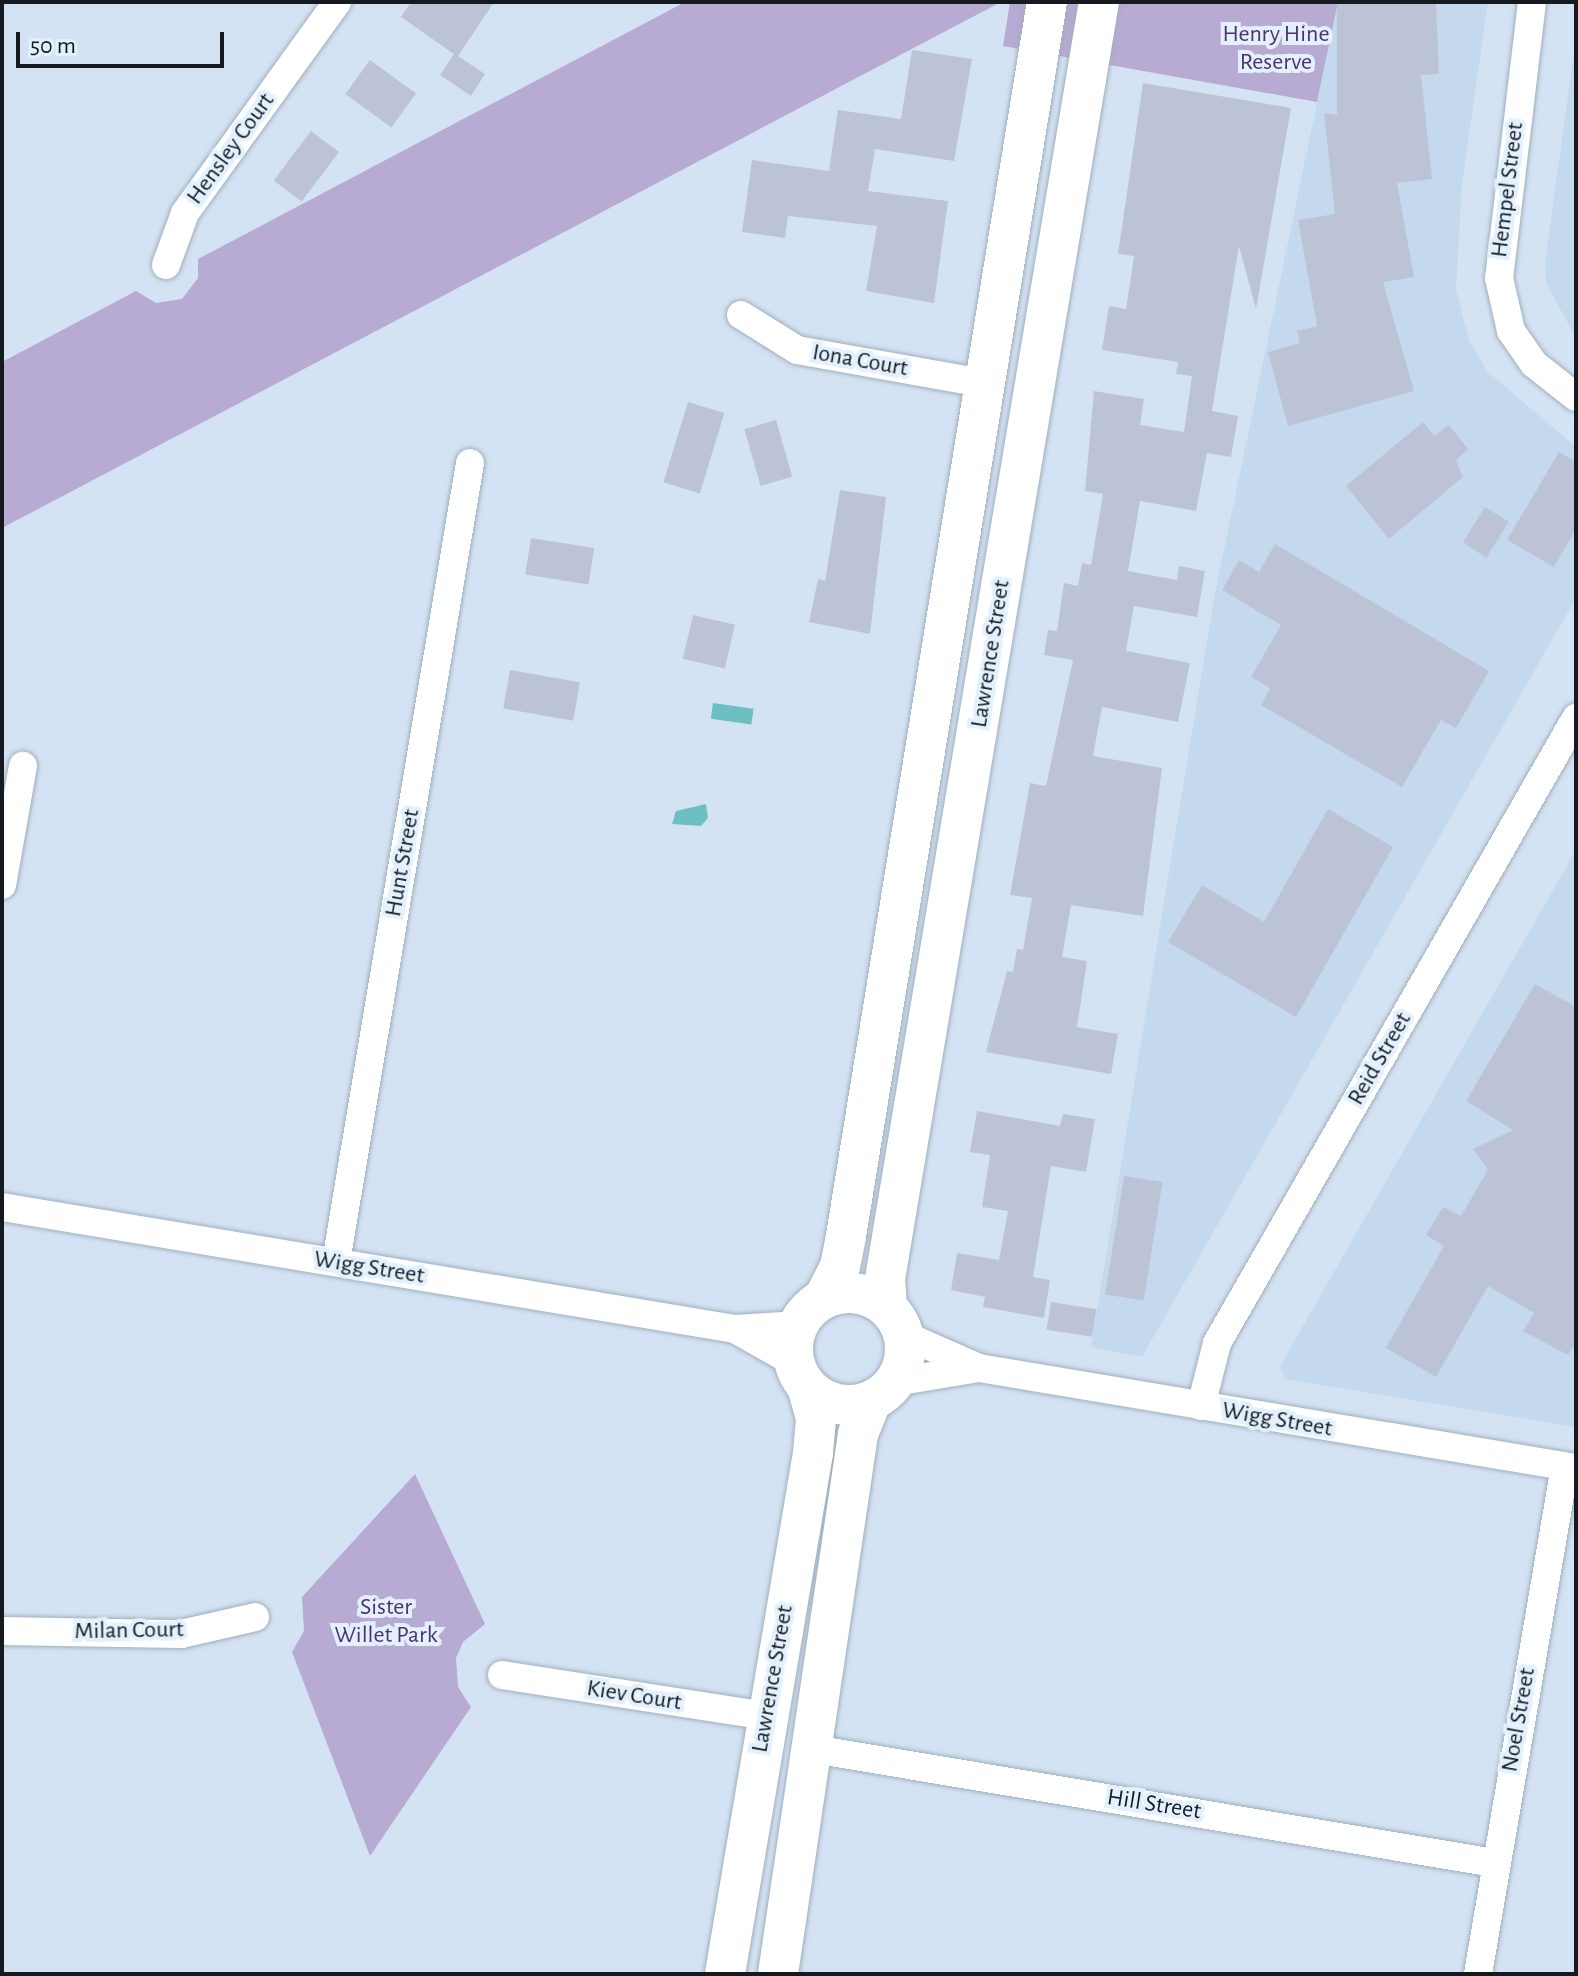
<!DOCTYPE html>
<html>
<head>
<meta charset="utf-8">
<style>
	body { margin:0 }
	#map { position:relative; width:1578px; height:1976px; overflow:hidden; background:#d4e3f3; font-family:"Alegreya Sans",sans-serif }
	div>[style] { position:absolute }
	.built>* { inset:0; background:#c4d9ee }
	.green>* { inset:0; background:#b7aad3 }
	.water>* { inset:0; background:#6dc0c2; transform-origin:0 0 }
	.building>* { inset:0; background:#bdc3d6; transform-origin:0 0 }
	.roads { filter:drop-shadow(0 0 2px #a0afbe) drop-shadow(0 0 2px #a0afbe) }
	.street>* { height:28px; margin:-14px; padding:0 14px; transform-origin:14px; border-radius:14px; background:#fff }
	.secondary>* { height:40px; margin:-20px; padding:0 20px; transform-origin:20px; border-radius:20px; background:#fff }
	.secondary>.ring { margin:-20px; padding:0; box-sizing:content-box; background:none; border:40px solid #fff; border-radius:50% }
	span { translate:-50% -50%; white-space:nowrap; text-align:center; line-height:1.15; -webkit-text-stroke:8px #e3f0fd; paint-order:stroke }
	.park-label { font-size:24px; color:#4c3174 }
	.street-label { font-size:24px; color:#141a1f }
	.frame { position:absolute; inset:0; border:4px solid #141a1f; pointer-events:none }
	.scale { position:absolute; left:16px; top:32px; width:208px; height:36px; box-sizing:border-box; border:4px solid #141a1f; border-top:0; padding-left:10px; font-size:24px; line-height:28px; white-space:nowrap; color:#141a1f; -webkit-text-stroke:6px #e3f0fd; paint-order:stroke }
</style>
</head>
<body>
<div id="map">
	<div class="built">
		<div style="clip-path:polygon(1338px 2px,1488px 2px,1462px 184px,1456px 290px,1469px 341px,1488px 372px,1576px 447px,1576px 598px,1142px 1357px,1091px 1347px,1214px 598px)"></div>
		<div style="clip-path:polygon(1576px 38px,1576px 338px,1546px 283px,1545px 262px)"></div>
		<div style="clip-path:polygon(1576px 850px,1576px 1427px,1285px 1379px,1280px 1366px)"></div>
	</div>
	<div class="green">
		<div style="clip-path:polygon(685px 2px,1001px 2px,2px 528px,2px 362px,136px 291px,156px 303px,182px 299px,198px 278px,198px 259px)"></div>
		<div style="clip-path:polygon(1010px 2px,1338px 2px,1317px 102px,1003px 46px)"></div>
		<div style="clip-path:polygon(415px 1474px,485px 1624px,463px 1642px,456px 1658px,458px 1687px,471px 1707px,370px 1856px,292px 1652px,304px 1631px,302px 1597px)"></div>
	</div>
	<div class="water">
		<div style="left:713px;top:703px;width:41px;height:16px;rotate:8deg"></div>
		<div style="clip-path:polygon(706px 804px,708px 818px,701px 826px,672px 824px,676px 811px)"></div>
	</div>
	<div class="building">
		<div style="clip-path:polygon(411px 2px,494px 2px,458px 56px,485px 74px,471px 96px,440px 75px,454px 54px,401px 17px)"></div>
		<div style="clip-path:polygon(1337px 2px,1436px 2px,1439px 74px,1421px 75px,1432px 179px,1397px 183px,1414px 277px,1383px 282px,1414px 391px,1288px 426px,1268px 352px,1300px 343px,1297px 331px,1317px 326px,1298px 220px,1335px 214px,1324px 113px,1337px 115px)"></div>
		<div style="clip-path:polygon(912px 50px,972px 59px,954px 161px,875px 149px,868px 191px,948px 201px,934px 303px,866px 291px,877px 226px,788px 216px,785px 238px,742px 232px,752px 160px,829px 171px,838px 110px,901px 119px)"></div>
		<div style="left:370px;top:60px;width:57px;height:42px;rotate:36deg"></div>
		<div style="clip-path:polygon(1143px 83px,1291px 108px,1256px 309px,1239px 246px,1212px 411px,1238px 416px,1231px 457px,1207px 453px,1196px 511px,1140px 501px,1128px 571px,1177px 580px,1179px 566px,1205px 571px,1197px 617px,1134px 606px,1126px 651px,1190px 663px,1178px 722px,1102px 707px,1093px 756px,1162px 768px,1143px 916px,1071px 905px,1062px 957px,1087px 961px,1077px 1027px,1118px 1034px,1111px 1074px,986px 1052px,1007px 971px,1013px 972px,1017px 949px,1023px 950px,1032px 898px,1010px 895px,1030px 783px,1046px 786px,1073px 660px,1044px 655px,1048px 630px,1057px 631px,1064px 583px,1078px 586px,1082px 563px,1091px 565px,1103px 494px,1085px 491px,1094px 391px,1144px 399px,1140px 425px,1184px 432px,1192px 376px,1176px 374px,1178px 362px,1102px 350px,1109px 306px,1126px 309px,1134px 256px,1118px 254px)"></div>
		<div style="left:311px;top:131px;width:35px;height:62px;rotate:37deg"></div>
		<div style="left:688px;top:402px;width:38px;height:84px;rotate:17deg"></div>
		<div style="left:776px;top:420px;width:59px;height:33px;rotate:74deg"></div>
		<div style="clip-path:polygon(1423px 422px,1434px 436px,1449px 425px,1468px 449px,1456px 460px,1463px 477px,1389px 539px,1346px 486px)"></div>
		<div style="clip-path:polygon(1559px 452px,1576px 462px,1576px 529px,1554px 567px,1507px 540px)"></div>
		<div style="clip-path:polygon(840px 490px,886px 497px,870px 634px,809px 622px,818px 579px,825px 581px)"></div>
		<div style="left:1485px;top:507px;width:28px;height:42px;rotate:32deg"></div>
		<div style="left:531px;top:538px;width:64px;height:37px;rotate:9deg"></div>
		<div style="clip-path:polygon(1275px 544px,1489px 671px,1456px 728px,1441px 720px,1402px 787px,1261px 705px,1270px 688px,1251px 677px,1281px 625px,1222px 590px,1239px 560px,1259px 572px)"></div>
		<div style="left:693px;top:615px;width:43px;height:45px;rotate:13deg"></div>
		<div style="left:510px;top:670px;width:71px;height:39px;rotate:10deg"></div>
		<div style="clip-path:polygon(1328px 809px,1393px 847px,1296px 1017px,1168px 942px,1202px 885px,1264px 922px)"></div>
		<div style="clip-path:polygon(1535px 984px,1576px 1007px,1576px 1342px,1568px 1355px,1523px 1331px,1534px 1313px,1488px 1286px,1436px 1377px,1386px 1348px,1444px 1246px,1426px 1235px,1443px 1207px,1461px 1216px,1488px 1170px,1473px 1149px,1513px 1130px,1466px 1101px)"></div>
		<div style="clip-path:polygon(977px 1111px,1060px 1126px,1063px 1114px,1095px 1119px,1086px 1172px,1051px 1166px,1033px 1277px,1050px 1280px,1044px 1318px,983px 1307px,985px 1297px,951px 1290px,957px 1253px,999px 1260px,1008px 1211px,982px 1207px,990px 1155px,970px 1152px)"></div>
		<div style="left:1124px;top:1176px;width:39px;height:120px;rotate:9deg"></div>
		<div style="left:1051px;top:1302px;width:46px;height:28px;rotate:9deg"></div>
	</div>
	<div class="roads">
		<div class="street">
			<div style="left:1532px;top:2px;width:278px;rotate:96.8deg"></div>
			<div style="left:1499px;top:278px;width:54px;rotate:77.2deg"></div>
			<div style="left:1511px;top:331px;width:40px;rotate:55.1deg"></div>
			<div style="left:1534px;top:364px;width:53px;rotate:38.2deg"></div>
			<div style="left:166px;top:265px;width:55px;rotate:-69.9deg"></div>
			<div style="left:185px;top:213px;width:260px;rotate:-54.2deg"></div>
			<div style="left:741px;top:315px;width:66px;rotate:32deg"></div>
			<div style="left:797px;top:350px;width:193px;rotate:10.1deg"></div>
			<div style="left:2px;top:885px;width:121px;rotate:-80deg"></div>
			<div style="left:2px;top:1207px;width:743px;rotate:9.45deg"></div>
			<div style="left:735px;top:1329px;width:64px;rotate:-3.6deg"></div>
			<div style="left:336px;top:1262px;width:810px;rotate:-80.48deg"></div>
			<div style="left:735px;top:1329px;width:69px;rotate:29.5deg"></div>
			<div style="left:904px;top:1335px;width:82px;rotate:23.7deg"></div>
			<div style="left:979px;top:1368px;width:605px;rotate:9.51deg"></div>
			<div style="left:895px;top:1382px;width:85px;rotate:-9.5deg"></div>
			<div style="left:1201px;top:1406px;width:65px;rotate:-75.7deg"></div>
			<div style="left:1217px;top:1343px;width:721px;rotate:-60.13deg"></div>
			<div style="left:2px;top:1631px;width:179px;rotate:1deg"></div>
			<div style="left:181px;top:1634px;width:76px;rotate:-12.9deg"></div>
			<div style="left:502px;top:1675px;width:267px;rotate:8.8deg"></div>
			<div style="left:813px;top:1749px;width:690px;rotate:9.5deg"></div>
			<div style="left:1478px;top:1974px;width:515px;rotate:-80.28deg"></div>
		</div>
		<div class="secondary">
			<div class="ring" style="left:793px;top:1293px;width:72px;height:72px"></div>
			<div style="left:824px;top:1298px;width:35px;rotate:-63deg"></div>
			<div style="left:840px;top:1267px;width:32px;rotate:-79deg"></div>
			<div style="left:846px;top:1236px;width:1250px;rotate:-80.75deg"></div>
			<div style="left:887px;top:1307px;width:28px;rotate:-94deg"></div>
			<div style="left:885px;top:1279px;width:1295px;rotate:-80.49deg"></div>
			<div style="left:725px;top:1974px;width:528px;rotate:-80.41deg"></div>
			<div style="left:813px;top:1453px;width:35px;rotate:-85deg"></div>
			<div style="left:816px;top:1418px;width:33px;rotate:-106deg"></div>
			<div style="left:778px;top:1974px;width:546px;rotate:-81.57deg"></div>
			<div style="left:858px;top:1434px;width:35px;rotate:-68deg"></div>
		</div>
	</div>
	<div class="park-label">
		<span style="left:1276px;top:49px">Henry Hine<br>Reserve</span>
		<span style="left:386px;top:1622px">Sister<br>Willet Park</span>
	</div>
	<div class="street-label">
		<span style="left:231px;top:149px;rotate:-54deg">Hensley Court</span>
		<span style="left:1508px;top:190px;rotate:-83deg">Hempel Street</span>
		<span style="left:860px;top:361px;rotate:10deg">Iona Court</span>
		<span style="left:991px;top:654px;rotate:-81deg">Lawrence Street</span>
		<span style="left:403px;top:863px;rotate:-80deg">Hunt Street</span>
		<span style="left:1380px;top:1059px;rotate:-60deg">Reid Street</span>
		<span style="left:369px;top:1268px;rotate:9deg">Wigg Street</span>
		<span style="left:1277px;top:1420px;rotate:10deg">Wigg Street</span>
		<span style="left:129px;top:1631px;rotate:-1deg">Milan Court</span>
		<span style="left:773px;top:1679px;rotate:-80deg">Lawrence Street</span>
		<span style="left:634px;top:1696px;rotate:9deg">Kiev Court</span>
		<span style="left:1519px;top:1720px;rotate:-80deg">Noel Street</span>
		<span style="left:1154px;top:1805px;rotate:9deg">Hill Street</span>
	</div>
	<div class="frame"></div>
	<div class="scale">50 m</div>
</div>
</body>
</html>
